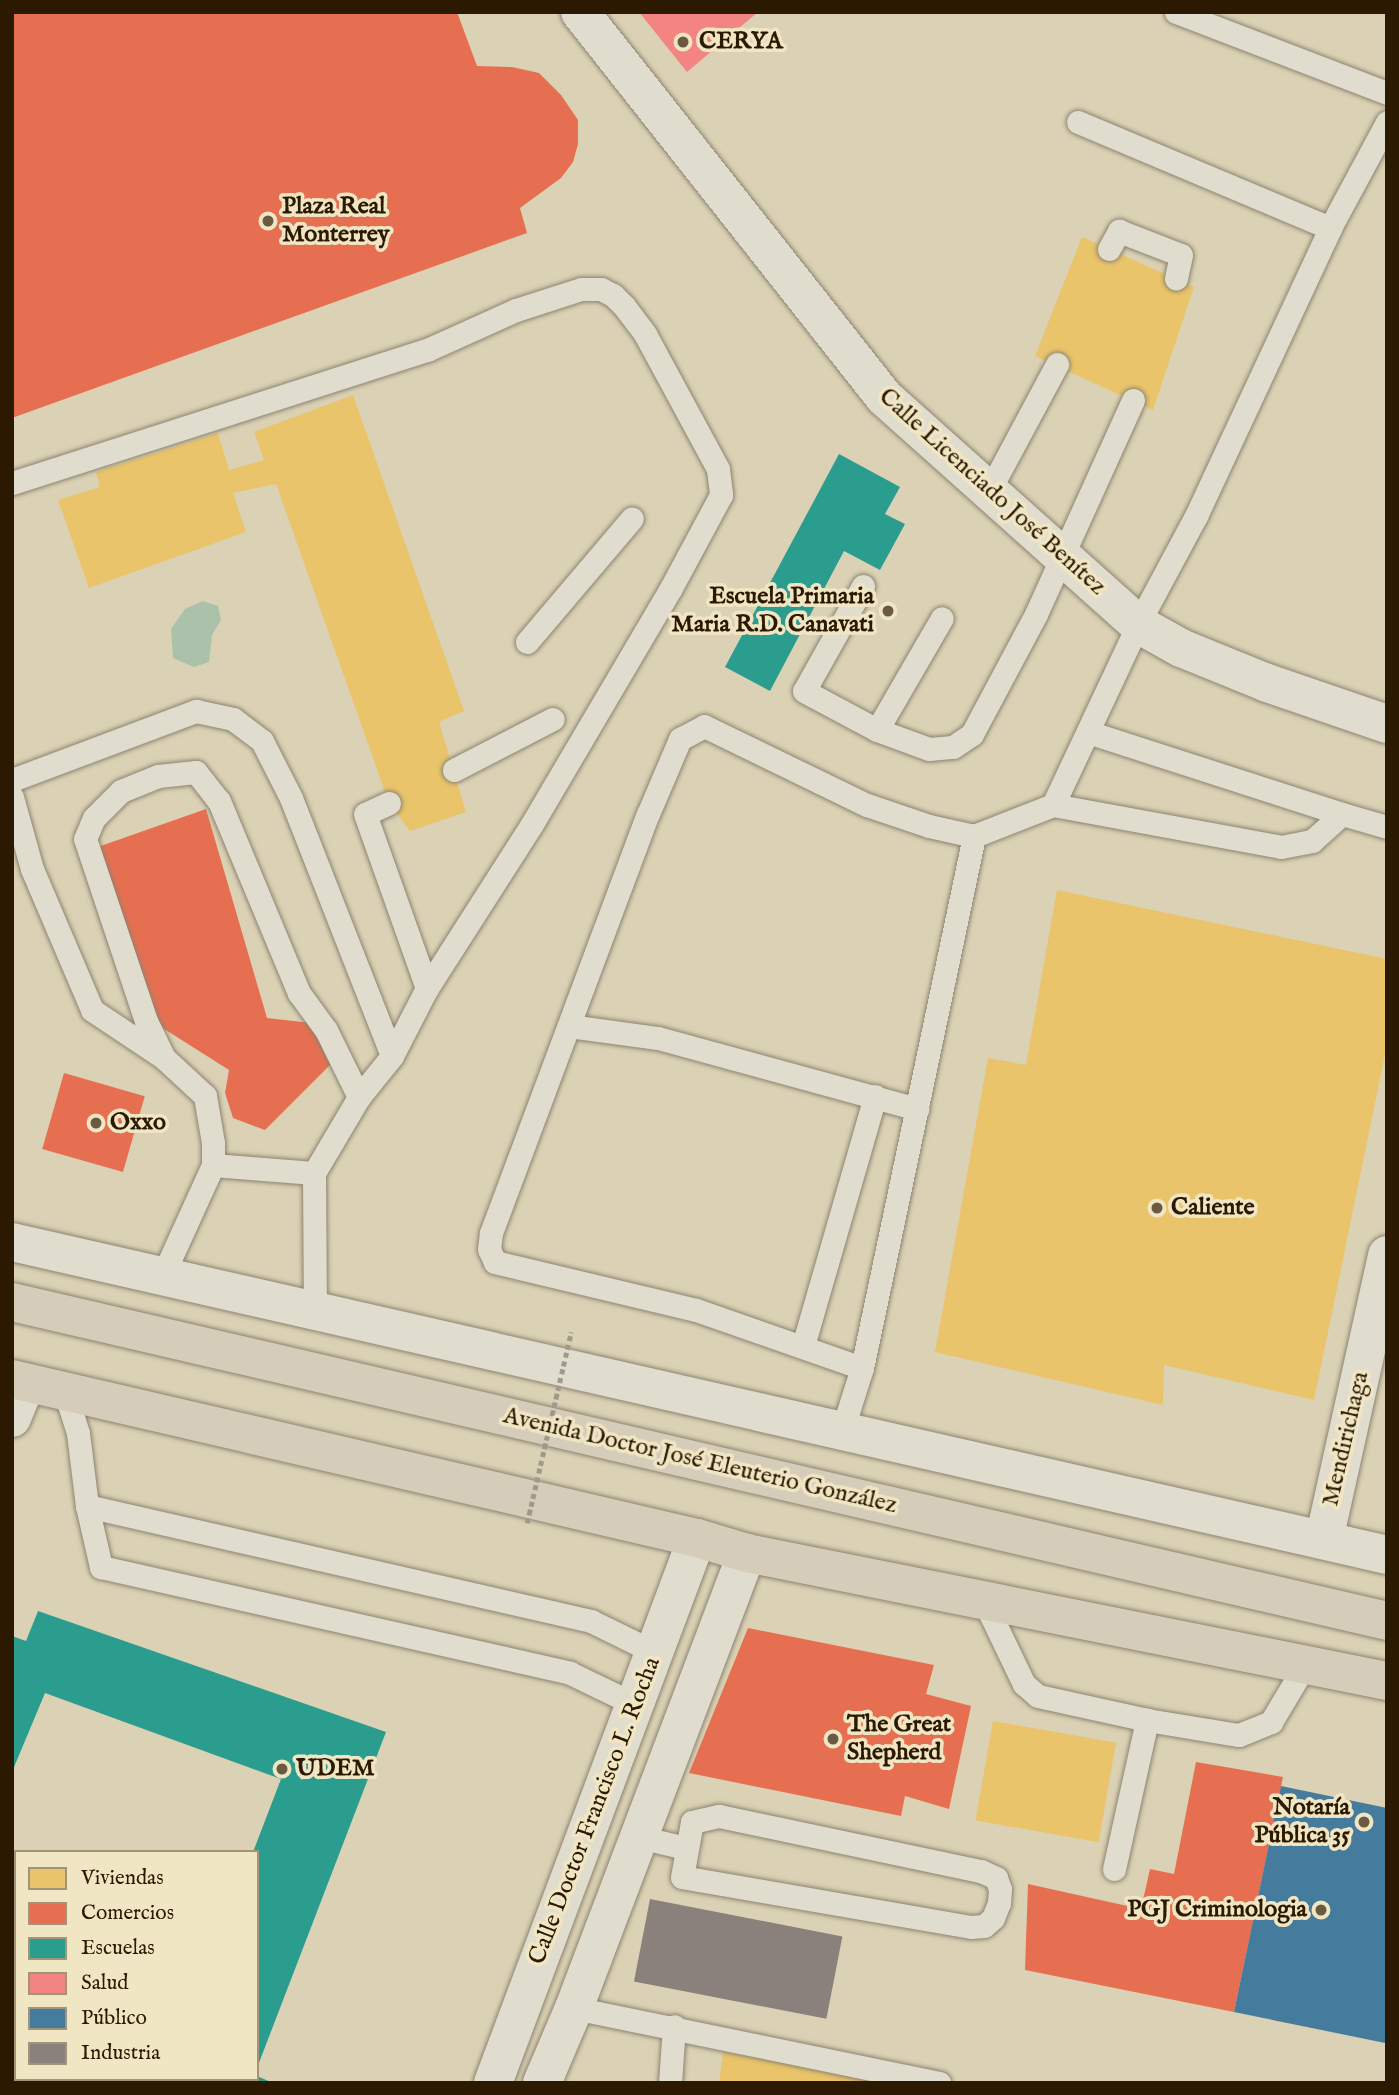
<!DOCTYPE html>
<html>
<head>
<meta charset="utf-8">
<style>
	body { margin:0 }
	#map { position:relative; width:1399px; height:2095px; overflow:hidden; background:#dbd1b4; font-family:"IM FELL English",serif }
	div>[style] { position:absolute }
	.water>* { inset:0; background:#acc1a9 }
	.homes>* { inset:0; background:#e9c46a; transform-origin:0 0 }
	.shops>* { inset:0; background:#e76f51; transform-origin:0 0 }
	.schools>* { inset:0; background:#2a9d8f }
	.health>* { inset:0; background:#f28482 }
	.public>* { inset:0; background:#457b9d }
	.industry>* { inset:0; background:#8a817c; transform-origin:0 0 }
	.roads { filter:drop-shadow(0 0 2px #8c8471) drop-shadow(0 0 2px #8c8471) }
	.lane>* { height:23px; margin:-11.5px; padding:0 11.5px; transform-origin:11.5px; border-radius:11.5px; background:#e1ddce }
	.street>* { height:38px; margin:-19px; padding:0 19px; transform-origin:19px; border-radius:19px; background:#e1ddce }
	.secondary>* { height:38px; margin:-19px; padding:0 19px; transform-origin:19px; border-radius:19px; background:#e1ddce }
	.highway>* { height:38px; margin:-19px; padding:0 19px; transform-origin:19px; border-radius:19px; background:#d5cdba }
	.path-bridge>* { height:4.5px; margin-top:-2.25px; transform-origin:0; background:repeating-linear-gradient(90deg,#9f998b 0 5px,transparent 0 8.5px) }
	.dots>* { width:19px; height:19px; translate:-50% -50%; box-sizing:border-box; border:4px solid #f1e6c4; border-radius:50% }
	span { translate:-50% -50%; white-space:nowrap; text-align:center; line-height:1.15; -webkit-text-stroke:7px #f1e6c4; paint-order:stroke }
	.poi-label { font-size:24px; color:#2b1a01; font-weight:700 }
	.left { translate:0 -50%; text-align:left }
	.right { translate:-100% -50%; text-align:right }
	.street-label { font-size:24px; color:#2b1a01 }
	.frame { position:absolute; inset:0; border:14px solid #2b1a01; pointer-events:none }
	.legend { position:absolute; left:14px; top:1850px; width:245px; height:231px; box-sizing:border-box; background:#f1e6c4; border:2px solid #a29476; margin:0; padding:9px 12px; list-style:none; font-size:21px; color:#2b1a01 }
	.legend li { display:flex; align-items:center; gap:14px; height:35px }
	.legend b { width:35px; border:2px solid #a29476 }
</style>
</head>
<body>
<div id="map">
	<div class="water">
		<div style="clip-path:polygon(203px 601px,218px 606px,221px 620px,212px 635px,209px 662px,194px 667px,173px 658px,171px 629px,185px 609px)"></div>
	</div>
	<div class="homes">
		<div style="clip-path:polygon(1082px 237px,1194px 287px,1153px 410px,1035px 356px)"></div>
		<div style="clip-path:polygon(353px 395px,464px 711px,439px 722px,466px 812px,410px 831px,389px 803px,276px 484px,233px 493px,246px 532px,89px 588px,58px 500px,100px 487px,96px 472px,218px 433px,229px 470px,264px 460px,254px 432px)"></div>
		<div style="clip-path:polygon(1057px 890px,1387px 959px,1387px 1045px,1314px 1400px,1164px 1365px,1163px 1405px,935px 1352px,988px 1058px,1026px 1065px)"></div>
		<div style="left:993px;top:1721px;width:125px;height:101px;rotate:10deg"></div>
		<div style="clip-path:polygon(723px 2052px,892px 2081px,892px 2083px,719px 2083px)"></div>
	</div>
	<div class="shops">
		<div style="clip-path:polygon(12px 12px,457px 12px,477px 66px,512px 67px,539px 73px,561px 95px,578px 120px,578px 144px,573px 162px,561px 178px,520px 208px,527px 233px,12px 418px)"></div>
		<div style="clip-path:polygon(206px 809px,267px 1018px,320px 1024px,336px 1059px,265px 1130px,233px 1118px,225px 1093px,229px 1070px,158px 1025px,95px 848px)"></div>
		<div style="left:64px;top:1073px;width:84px;height:79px;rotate:16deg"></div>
		<div style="clip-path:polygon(748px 1628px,934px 1665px,926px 1694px,971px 1706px,949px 1809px,905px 1796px,901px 1816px,689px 1773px)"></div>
		<div style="clip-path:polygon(1196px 1762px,1283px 1777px,1234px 2012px,1025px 1970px,1028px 1884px,1141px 1909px,1150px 1869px,1174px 1874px)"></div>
	</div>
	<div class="schools">
		<div style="clip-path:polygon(839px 454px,900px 487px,885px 514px,905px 524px,880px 570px,844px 551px,770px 691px,725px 667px)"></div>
		<div style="clip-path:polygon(38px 1611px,386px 1732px,257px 2068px,257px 1852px,253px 1852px,281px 1779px,45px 1693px,12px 1772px,12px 1636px,26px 1641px)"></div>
		<div style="clip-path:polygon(257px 2076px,273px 2083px,162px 2083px,163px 2079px,257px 2079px)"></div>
	</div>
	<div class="health">
		<div style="clip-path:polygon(639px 12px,758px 12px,687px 72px)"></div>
	</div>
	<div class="public">
		<div style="clip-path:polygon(1281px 1786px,1387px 1808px,1385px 2043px,1234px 2012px)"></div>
	</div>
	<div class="industry">
		<div style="left:650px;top:1899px;width:196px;height:84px;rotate:11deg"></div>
	</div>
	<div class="roads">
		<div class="lane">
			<div style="left:1176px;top:12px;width:226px;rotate:21deg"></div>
			<div style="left:1078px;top:122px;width:273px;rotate:22.8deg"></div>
			<div style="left:1109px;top:249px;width:21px;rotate:-61deg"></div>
			<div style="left:1119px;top:231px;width:66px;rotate:21.2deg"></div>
			<div style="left:1181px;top:255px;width:24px;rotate:102deg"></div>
			<div style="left:12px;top:483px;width:436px;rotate:-17.8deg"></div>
			<div style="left:427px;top:350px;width:98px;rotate:-24.2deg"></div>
			<div style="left:516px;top:310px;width:68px;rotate:-17.9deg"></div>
			<div style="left:581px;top:289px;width:20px"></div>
			<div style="left:601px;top:289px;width:13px;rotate:27deg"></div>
			<div style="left:613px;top:295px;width:16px;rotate:45deg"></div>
			<div style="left:624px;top:306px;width:35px;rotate:53deg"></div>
			<div style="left:645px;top:334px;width:153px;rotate:61.6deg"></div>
			<div style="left:718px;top:469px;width:26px;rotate:83deg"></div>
			<div style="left:721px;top:495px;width:106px;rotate:118.3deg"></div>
			<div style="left:671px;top:588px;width:274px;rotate:120.5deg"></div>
			<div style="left:532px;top:824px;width:195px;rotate:122.6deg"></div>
			<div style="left:427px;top:988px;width:76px;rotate:117.2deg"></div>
			<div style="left:392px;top:1056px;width:53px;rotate:128.8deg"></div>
			<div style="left:359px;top:1097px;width:88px;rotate:120.6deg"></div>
			<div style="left:314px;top:1173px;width:137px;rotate:89.6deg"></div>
			<div style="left:989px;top:491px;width:144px;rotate:-61.8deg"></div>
			<div style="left:863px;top:586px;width:120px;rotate:119.3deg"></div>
			<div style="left:804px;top:691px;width:83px;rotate:28.1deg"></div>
			<div style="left:877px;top:730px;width:55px;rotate:20.1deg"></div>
			<div style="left:929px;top:749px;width:24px;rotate:-5deg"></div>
			<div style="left:953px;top:747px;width:23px;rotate:-34deg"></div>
			<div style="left:972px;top:734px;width:136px;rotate:-61.9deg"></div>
			<div style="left:1036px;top:614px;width:235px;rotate:-65.6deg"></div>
			<div style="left:527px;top:642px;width:162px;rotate:-49.7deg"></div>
			<div style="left:877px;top:730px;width:129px;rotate:-59.9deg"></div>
			<div style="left:454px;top:770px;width:111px;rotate:-27.3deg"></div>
			<div style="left:12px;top:780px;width:197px;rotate:-20.6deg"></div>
			<div style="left:196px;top:711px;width:38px;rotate:12deg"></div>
			<div style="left:233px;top:719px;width:36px;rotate:37deg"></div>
			<div style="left:262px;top:741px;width:64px;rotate:63deg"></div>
			<div style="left:291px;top:798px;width:277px;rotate:68.6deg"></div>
			<div style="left:12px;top:797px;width:75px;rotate:74.5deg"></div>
			<div style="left:32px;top:869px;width:153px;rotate:66.9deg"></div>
			<div style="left:92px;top:1010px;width:87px;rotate:33.7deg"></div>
			<div style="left:164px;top:1058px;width:56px;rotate:42.8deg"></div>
			<div style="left:205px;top:1096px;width:48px;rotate:80.3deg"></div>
			<div style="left:213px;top:1143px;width:22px;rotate:90deg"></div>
			<div style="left:389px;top:803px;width:26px;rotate:155deg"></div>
			<div style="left:365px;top:814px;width:185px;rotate:70.4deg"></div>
			<div style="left:1053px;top:805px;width:200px;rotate:-64.8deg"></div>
			<div style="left:1138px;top:624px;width:123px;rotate:-61.8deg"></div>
			<div style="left:1196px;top:516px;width:318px;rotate:-65deg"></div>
			<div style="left:1330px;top:228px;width:120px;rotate:-61.7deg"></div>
			<div style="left:1342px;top:814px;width:47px;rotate:16.1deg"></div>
			<div style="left:569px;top:1026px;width:90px;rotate:7.7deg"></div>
			<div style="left:658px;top:1038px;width:269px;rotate:15.3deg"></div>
			<div style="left:164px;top:1058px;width:41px;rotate:-115.9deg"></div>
			<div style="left:146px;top:1021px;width:192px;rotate:-108.5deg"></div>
			<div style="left:85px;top:839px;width:23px;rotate:-67deg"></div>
			<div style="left:94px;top:818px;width:38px;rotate:-45deg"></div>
			<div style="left:121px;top:791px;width:40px;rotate:-22deg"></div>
			<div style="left:158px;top:776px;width:38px;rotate:-6deg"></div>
			<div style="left:196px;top:772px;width:37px;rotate:52deg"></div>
			<div style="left:219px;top:801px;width:208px;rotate:67.4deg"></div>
			<div style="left:299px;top:993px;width:46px;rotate:53.9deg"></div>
			<div style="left:326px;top:1030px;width:75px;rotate:63.8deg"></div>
			<div style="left:162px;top:1277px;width:123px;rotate:-65.5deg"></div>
			<div style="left:213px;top:1165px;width:101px;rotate:4.5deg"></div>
			<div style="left:803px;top:1346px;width:260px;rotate:-73.9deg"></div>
			<div style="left:862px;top:1368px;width:176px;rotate:-160.7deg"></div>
			<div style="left:696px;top:1310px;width:207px;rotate:-166.6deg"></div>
			<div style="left:495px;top:1262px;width:14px;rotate:-115deg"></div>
			<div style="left:489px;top:1249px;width:16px;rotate:-83deg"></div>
			<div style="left:491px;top:1233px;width:447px;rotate:-69.5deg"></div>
			<div style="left:648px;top:814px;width:82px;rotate:-66.9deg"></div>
			<div style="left:680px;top:739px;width:27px;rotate:-28deg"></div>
			<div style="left:704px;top:726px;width:181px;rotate:25.9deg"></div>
			<div style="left:867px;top:805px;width:65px;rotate:18.7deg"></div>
			<div style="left:929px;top:826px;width:46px;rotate:12.5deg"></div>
			<div style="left:974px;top:836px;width:85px;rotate:-21.4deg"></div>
			<div style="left:1053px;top:805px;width:232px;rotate:10.4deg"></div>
			<div style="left:1281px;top:847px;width:32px;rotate:-11deg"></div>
			<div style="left:1312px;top:841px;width:40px;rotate:-42deg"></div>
			<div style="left:1342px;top:814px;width:267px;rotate:-162.1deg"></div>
			<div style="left:65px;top:1392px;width:43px;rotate:72.4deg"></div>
			<div style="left:78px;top:1433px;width:74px;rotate:83deg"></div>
			<div style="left:87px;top:1506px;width:517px;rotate:12.85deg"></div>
			<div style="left:591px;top:1621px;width:70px;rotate:26.2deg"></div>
			<div style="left:842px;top:1431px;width:66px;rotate:-72.4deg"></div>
			<div style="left:862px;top:1368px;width:544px;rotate:-78.11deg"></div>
			<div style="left:87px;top:1506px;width:63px;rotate:77.1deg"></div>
			<div style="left:101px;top:1567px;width:481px;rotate:12.7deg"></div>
			<div style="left:570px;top:1673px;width:71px;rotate:25.8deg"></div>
			<div style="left:984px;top:1601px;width:92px;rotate:64.3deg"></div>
			<div style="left:1024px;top:1684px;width:18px;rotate:41deg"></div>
			<div style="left:1038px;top:1696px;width:112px;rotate:12.4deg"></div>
			<div style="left:1147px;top:1720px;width:93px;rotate:9.3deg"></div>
			<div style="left:1239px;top:1735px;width:35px;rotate:-22deg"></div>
			<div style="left:1271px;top:1722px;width:66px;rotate:-59.2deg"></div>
			<div style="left:719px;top:1816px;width:268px;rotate:11.9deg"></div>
			<div style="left:981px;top:1871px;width:17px;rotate:25deg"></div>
			<div style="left:996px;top:1878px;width:12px;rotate:70deg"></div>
			<div style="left:1000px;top:1889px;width:14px;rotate:94deg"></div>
			<div style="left:999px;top:1903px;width:16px;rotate:112deg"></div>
			<div style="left:993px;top:1918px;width:12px;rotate:138deg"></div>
			<div style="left:984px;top:1926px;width:13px;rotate:176deg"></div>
			<div style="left:971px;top:1927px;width:293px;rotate:-170.2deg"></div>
			<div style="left:682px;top:1877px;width:56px;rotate:-79.7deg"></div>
			<div style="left:692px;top:1822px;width:28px;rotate:-13deg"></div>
			<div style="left:639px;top:1837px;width:48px;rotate:13.2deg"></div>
			<div style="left:1114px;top:1869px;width:153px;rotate:-77.5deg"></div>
			<div style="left:574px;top:2008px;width:373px;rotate:11.6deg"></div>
			<div style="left:670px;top:2083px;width:57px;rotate:-86deg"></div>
		</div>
		<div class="street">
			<div style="left:12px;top:1418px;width:38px;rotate:-68deg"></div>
			<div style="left:1324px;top:1540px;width:292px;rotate:-77.5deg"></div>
		</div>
		<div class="secondary">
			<div style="left:580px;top:12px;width:491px;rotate:51.7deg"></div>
			<div style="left:884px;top:397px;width:341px;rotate:41.8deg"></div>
			<div style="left:1138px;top:624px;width:49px;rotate:29.2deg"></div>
			<div style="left:1181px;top:648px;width:93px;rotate:22.1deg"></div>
			<div style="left:1267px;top:683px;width:127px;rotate:18.9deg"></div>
			<div style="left:12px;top:1242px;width:1410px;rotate:12.82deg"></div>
			<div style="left:493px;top:2083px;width:582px;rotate:-69.48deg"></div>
			<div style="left:542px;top:2083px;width:82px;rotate:-66.9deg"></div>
			<div style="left:574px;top:2008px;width:487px;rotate:-69.2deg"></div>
		</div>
		<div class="highway">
			<div style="left:12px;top:1302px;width:1412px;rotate:13.06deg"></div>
			<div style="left:12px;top:1379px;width:703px;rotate:13.07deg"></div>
			<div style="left:697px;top:1538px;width:52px;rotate:16.7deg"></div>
			<div style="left:747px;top:1553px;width:653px;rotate:11.31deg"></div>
		</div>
	</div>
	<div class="path-bridge">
		<div style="left:527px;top:1523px;width:196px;rotate:-77deg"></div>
	</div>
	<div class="dots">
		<div style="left:683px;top:42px;background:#695a40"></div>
		<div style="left:268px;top:221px;background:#695a40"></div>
		<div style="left:888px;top:611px;background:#695a40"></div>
		<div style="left:96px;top:1123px;background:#695a40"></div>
		<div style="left:1157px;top:1208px;background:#695a40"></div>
		<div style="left:833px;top:1739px;background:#695a40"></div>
		<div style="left:282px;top:1769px;background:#695a40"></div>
		<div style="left:1364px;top:1822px;background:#695a40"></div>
		<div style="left:1321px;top:1910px;background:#695a40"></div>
	</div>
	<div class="poi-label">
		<span class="left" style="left:699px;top:42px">CERYA</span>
		<span class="left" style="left:282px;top:221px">Plaza Real<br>Monterrey</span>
		<span class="right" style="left:874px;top:611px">Escuela Primaria<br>Maria R.D. Canavati</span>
		<span class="left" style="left:110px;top:1123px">Oxxo</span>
		<span class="left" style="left:1171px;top:1208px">Caliente</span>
		<span class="left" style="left:847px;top:1739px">The Great<br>Shepherd</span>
		<span class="left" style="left:296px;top:1769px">UDEM</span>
		<span class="right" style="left:1350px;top:1822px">Notaría<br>Pública 35</span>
		<span class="right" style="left:1307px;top:1910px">PGJ Criminologia</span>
	</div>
	<div class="street-label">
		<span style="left:992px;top:492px;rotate:42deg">Calle Licenciado José Benítez</span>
		<span style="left:1346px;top:1439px;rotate:-77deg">Mendirichaga</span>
		<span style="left:700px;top:1461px;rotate:13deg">Avenida Doctor José Eleuterio González</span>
		<span style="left:595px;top:1811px;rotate:-69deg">Calle Doctor Francisco L. Rocha</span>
	</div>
	<div class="frame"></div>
	<ul class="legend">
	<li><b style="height:19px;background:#e9c46a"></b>Viviendas</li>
	<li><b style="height:19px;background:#e76f51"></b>Comercios</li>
	<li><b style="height:19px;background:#2a9d8f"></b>Escuelas</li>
	<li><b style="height:19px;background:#f28482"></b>Salud</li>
	<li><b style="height:19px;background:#457b9d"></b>Público</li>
	<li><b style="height:19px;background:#8a817c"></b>Industria</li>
	</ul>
</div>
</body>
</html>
